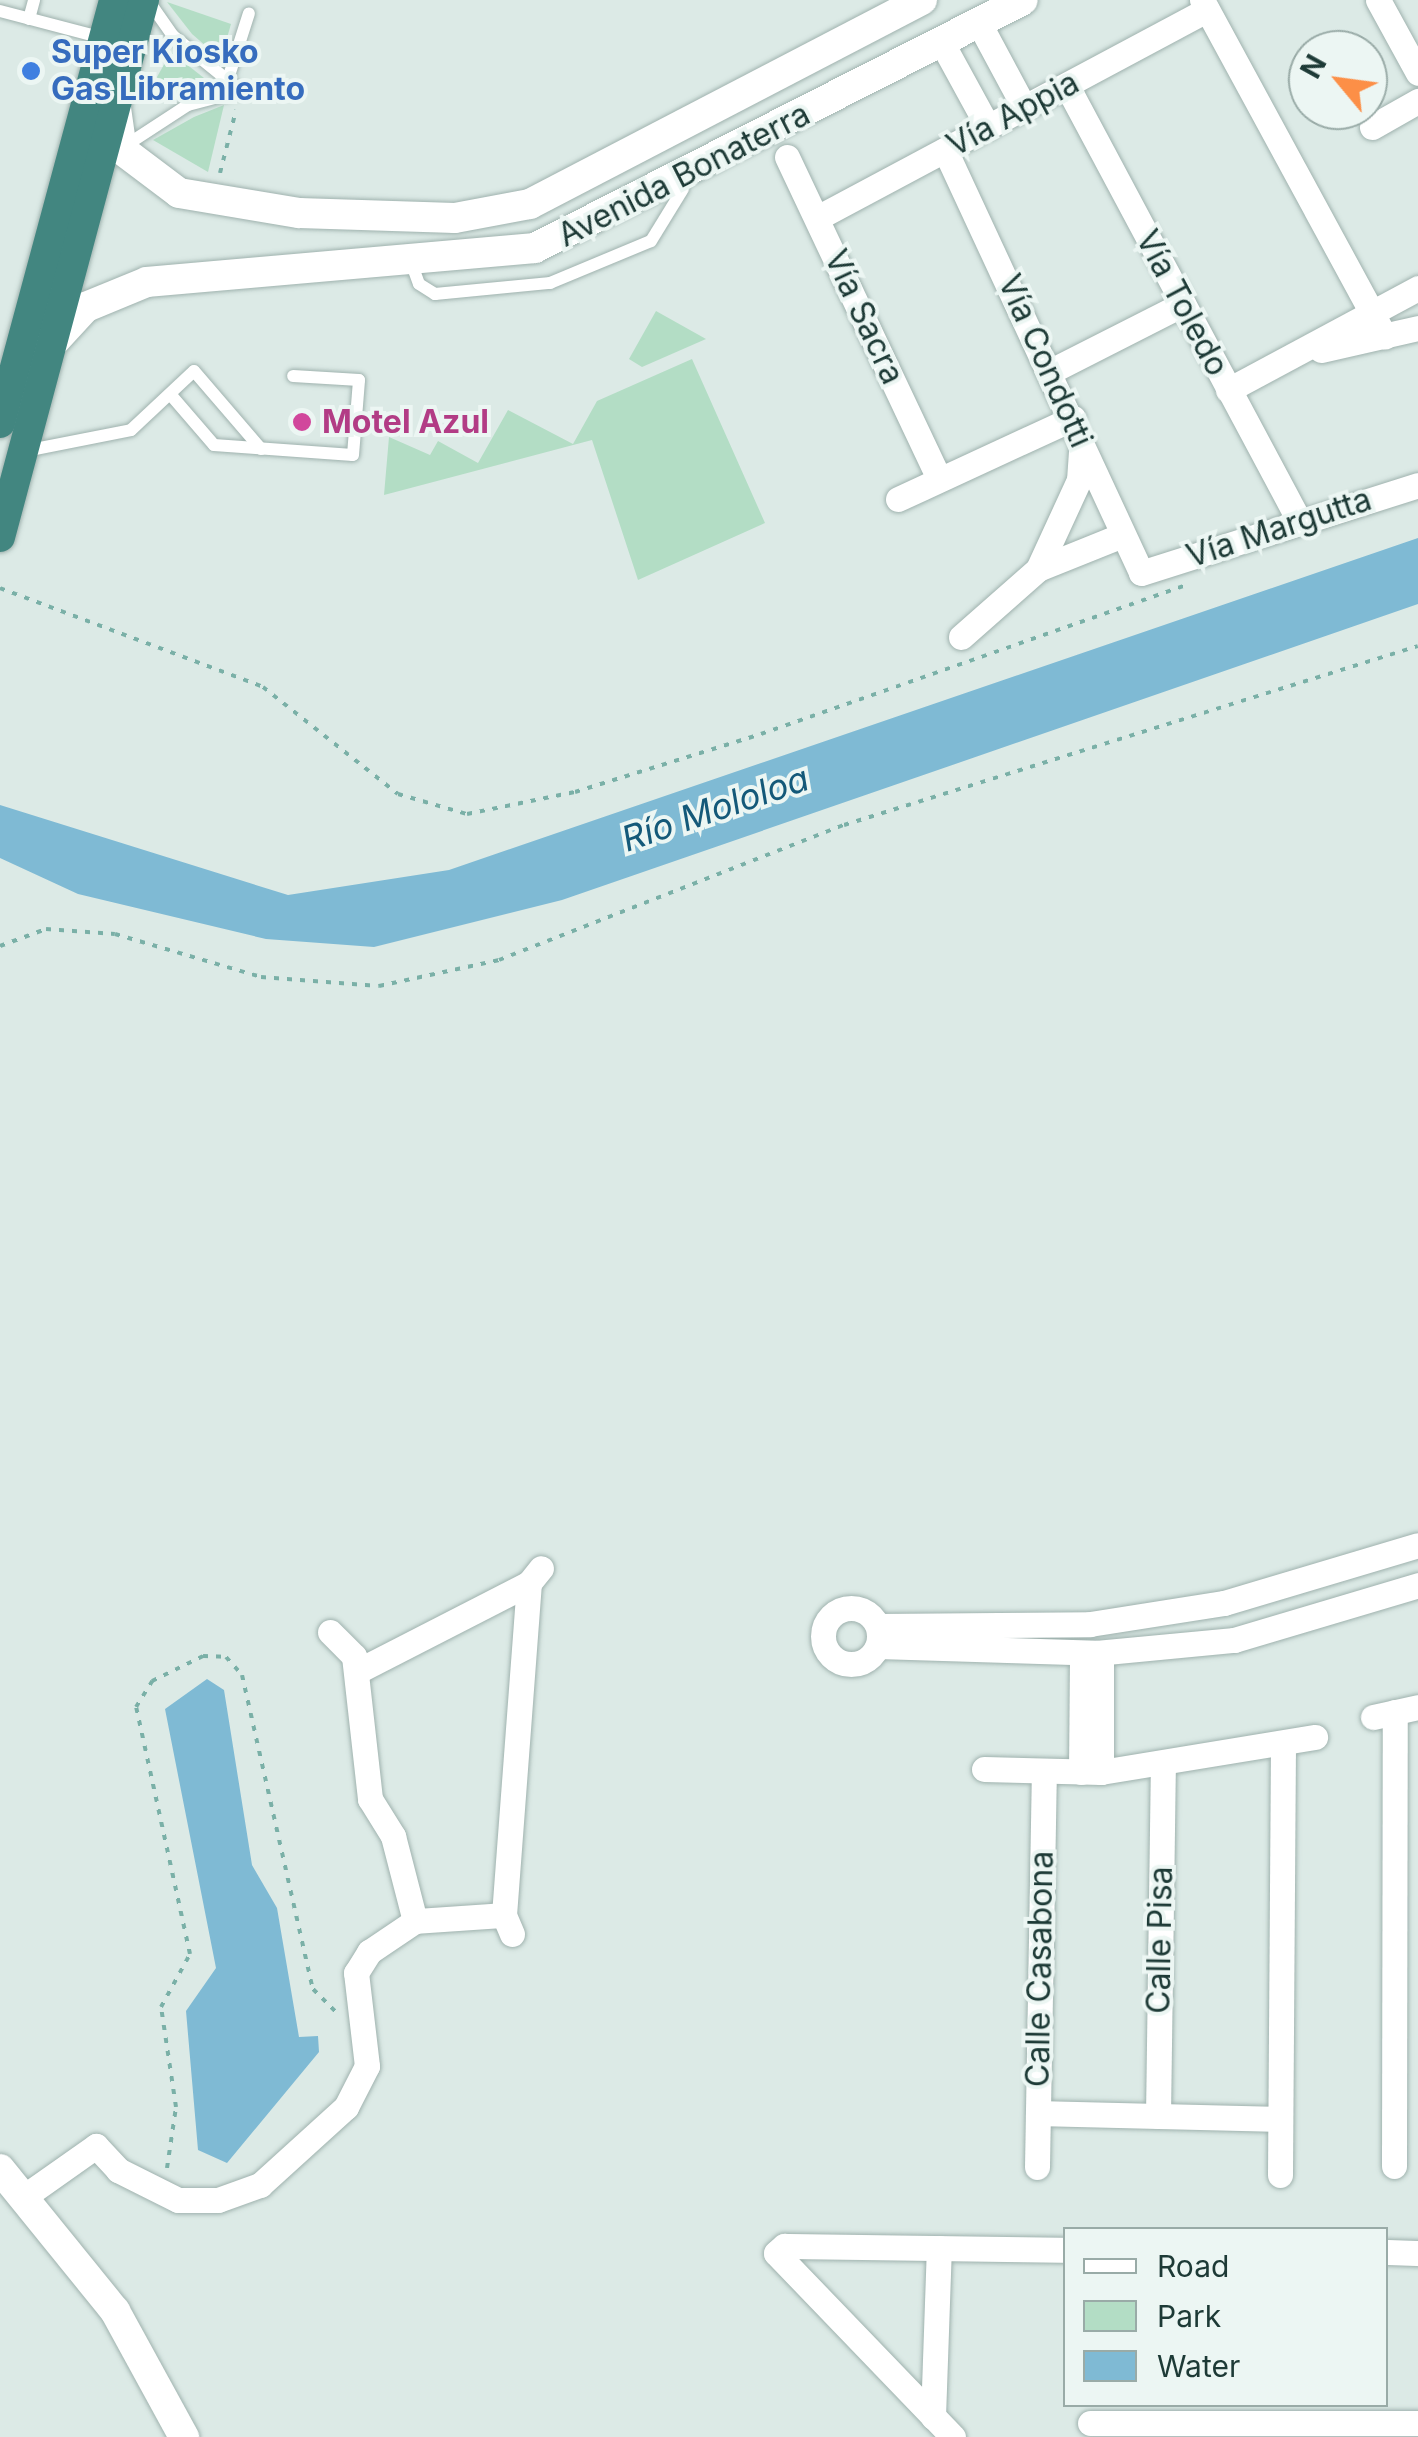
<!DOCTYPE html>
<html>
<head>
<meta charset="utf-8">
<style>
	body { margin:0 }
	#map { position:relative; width:1418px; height:2437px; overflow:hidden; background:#dceae6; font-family:Inter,sans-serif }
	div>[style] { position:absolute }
	.green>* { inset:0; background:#b3ddc5 }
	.water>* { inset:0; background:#7fbad4 }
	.path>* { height:4px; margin-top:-2px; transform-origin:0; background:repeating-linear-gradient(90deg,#7ab0a7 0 5px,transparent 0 13px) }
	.roads { filter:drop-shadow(0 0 2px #9fb2ae) drop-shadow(0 0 2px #9fb2ae) }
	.service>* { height:12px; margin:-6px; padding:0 6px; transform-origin:6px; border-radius:6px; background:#fff }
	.minor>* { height:25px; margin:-12.5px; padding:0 12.5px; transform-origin:12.5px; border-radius:12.5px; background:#fff }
	.minor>.ring { margin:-12.5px; padding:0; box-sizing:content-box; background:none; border:25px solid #fff; border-radius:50% }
	.tertiary>* { height:30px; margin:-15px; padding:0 15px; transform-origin:15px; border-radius:15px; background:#fff }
	.secondary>* { height:30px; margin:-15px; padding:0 15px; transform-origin:15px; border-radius:15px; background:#fff }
	.trunk>* { height:30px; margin:-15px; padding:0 15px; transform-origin:15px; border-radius:15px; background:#428680 }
	.dots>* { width:28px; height:28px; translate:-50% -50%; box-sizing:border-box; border:5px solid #ecf6f3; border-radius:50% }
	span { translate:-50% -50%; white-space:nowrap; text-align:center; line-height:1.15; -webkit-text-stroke:8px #ecf6f3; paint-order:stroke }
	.shop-label { font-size:32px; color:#366cbe; font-weight:700 }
	.left { translate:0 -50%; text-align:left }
	.street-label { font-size:32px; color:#1d3a36 }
	.hotel-label { font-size:32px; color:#b23c85; font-weight:700 }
	.water-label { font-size:35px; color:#145979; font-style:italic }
	.legend { position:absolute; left:1063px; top:2227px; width:325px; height:180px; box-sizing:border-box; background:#ecf6f3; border:2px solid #99aba7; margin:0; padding:12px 18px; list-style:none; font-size:30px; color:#1d3a36 }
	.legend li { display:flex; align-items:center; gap:20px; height:50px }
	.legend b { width:50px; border:2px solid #99aba7 }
	.north { position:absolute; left:1288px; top:30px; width:100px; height:100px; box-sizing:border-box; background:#ecf6f3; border:2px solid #99aba7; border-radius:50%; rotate:299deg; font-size:28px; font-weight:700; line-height:40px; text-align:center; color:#1d3a36 }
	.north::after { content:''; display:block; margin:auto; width:35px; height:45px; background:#fc8f47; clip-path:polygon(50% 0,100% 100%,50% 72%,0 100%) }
</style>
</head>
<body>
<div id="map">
	<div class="green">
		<div style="clip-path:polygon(167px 2px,231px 24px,221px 59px,192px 34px)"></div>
		<div style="clip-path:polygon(171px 52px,204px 78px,167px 102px,157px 77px)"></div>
		<div style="clip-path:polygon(224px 105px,208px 172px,153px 140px,194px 117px)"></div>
		<div style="clip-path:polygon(656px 311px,706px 339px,642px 367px,629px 359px)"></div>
		<div style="clip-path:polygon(692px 359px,765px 523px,638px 580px,592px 440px,384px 495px,389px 437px,430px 455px,438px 441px,478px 463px,508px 410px,573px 444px,597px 401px)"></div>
	</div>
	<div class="water">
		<div style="clip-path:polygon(1418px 538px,1418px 604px,562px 900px,374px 947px,266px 939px,78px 894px,0 858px,0 805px,288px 895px,449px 870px)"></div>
		<div style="clip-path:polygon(207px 1679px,224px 1690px,252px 1865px,277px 1908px,299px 2037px,318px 2036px,319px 2052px,227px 2163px,198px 2150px,186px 2011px,216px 1968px,165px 1709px)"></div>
	</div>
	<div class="path">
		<div style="left:220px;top:173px;width:65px;rotate:-75.7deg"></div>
		<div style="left:0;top:588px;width:281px;rotate:20.6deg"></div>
		<div style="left:263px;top:687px;width:172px;rotate:38.4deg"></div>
		<div style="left:398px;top:794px;width:72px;rotate:16.2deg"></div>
		<div style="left:467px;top:814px;width:110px;rotate:-11.5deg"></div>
		<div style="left:575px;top:792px;width:195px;rotate:-17.3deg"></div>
		<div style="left:761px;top:734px;width:454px;rotate:-19.3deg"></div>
		<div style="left:0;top:946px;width:49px;rotate:-20.3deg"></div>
		<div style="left:46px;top:929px;width:69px;rotate:4.1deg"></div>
		<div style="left:115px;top:934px;width:152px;rotate:16.4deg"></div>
		<div style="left:261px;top:977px;width:118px;rotate:4.4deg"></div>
		<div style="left:379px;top:986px;width:123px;rotate:-12.2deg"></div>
		<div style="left:499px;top:960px;width:370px;rotate:-21.4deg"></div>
		<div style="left:844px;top:825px;width:601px;rotate:-17.32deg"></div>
		<div style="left:167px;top:2168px;width:62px;rotate:-81.6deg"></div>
		<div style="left:176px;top:2107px;width:101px;rotate:-98.5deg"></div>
		<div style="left:161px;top:2007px;width:60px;rotate:-61.3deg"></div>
		<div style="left:190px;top:1954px;width:253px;rotate:-102.3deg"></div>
		<div style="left:136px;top:1707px;width:31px;rotate:-58deg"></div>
		<div style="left:152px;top:1681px;width:57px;rotate:-26.1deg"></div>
		<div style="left:203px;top:1656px;width:23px;rotate:2deg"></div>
		<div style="left:226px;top:1657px;width:24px;rotate:48deg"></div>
		<div style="left:242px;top:1675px;width:322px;rotate:77.3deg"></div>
		<div style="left:313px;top:1989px;width:33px;rotate:45deg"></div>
	</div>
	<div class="roads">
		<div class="service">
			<div style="left:150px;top:3px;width:39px;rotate:55deg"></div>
			<div style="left:172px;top:35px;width:89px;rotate:39.1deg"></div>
			<div style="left:0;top:11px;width:106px;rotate:14.7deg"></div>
			<div style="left:29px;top:19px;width:20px;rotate:-75deg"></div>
			<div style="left:227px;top:82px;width:72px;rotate:-72.3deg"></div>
			<div style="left:125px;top:146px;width:75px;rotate:-33.1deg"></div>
			<div style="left:188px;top:105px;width:55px;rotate:-14.8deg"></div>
			<div style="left:411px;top:262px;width:23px;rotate:70deg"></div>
			<div style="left:419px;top:284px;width:19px;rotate:32deg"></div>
			<div style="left:435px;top:294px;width:116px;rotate:-5.5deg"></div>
			<div style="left:550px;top:283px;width:109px;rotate:-22.6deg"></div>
			<div style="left:651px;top:241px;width:61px;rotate:-58.4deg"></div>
			<div style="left:170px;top:394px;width:67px;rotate:49.2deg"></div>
			<div style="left:214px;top:445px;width:139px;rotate:4.1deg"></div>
			<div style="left:353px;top:455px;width:75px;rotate:-85.4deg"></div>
			<div style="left:359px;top:380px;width:66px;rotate:-176.5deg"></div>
			<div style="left:25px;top:451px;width:108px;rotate:-11.2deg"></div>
			<div style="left:131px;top:430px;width:86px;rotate:-43.1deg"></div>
			<div style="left:194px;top:371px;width:103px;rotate:49.3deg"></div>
		</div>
		<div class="minor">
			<div style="left:1202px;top:0;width:383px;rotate:61.5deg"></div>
			<div style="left:1378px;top:0;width:83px;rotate:61.3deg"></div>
			<div style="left:980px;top:25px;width:93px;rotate:61.8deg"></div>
			<div style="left:942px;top:43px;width:96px;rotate:61.3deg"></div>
			<div style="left:1067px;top:86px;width:492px;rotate:61.9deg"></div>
			<div style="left:1372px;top:127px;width:53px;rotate:-29.5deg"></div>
			<div style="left:945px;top:150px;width:466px;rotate:65.1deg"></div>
			<div style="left:1141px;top:573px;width:291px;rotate:-17.6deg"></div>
			<div style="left:787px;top:157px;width:356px;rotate:64.7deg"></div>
			<div style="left:817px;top:218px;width:442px;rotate:-28.1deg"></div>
			<div style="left:1321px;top:350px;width:99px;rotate:-12.8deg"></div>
			<div style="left:1053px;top:370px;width:146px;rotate:-26.9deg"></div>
			<div style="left:1228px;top:390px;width:216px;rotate:-28.2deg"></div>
			<div style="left:898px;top:499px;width:193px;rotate:-24.8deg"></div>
			<div style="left:1038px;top:569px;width:88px;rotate:-21.9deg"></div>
			<div style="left:961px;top:637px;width:103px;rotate:-41.4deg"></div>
			<div style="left:1038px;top:569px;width:98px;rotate:-65.3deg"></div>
			<div style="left:1079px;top:480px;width:30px;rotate:-86deg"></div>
			<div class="ring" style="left:823px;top:1608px;width:31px;height:31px"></div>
			<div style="left:878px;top:1626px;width:212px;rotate:-0.5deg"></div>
			<div style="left:1090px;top:1624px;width:136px;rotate:-8.9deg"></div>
			<div style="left:1224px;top:1603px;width:202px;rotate:-16.6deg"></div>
			<div style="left:330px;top:1632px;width:34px;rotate:45deg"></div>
			<div style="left:354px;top:1656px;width:144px;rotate:83.6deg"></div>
			<div style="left:370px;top:1799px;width:44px;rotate:58.1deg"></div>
			<div style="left:393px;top:1836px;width:88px;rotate:75.5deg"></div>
			<div style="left:878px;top:1646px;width:218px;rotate:1.8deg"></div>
			<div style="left:1096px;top:1653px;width:139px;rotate:-5.4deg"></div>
			<div style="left:1234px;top:1640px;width:192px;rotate:-16.6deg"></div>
			<div style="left:1101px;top:1653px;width:119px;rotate:90deg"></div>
			<div style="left:358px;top:1671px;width:192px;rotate:-27.2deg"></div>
			<div style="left:1373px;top:1717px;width:46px;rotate:-12.5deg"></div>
			<div style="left:984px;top:1769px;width:117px;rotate:1.5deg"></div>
			<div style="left:1101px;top:1772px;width:217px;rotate:-9.3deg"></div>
			<div style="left:1081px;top:1772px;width:119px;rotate:-89.5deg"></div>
			<div style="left:512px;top:1934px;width:21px;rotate:-113deg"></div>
			<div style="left:504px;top:1915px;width:333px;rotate:-85.7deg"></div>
			<div style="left:529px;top:1583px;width:19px;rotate:-51deg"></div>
			<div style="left:1038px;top:2113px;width:242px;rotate:1.4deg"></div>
			<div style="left:1158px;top:2116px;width:353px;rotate:-89.2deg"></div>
			<div style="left:1394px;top:2166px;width:454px;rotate:-89.9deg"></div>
			<div style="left:1037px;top:2167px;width:395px;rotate:-89deg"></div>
			<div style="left:1280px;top:2175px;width:430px;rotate:-89.6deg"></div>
			<div style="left:25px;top:2196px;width:87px;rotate:-35.2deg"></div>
			<div style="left:96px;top:2146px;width:33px;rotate:47deg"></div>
			<div style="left:118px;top:2170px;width:67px;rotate:26.6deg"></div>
			<div style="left:178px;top:2200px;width:40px"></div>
			<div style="left:218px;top:2200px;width:45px;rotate:-19.7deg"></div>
			<div style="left:260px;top:2185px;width:116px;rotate:-42.2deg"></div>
			<div style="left:346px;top:2107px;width:46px;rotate:-62.9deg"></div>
			<div style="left:367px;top:2066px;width:94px;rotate:-96.7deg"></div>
			<div style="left:356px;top:1973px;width:25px;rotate:-58deg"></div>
			<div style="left:369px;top:1952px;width:55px;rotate:-34deg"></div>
			<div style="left:415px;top:1921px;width:89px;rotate:-3.9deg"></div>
			<div style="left:1386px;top:2252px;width:32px;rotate:2deg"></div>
			<div style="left:933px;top:2417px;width:169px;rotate:-88deg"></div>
			<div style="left:1090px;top:2423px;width:328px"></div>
			<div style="left:953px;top:2437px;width:255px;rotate:-133.9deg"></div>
			<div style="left:776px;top:2253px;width:11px;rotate:-41deg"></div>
			<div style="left:784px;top:2246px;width:282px;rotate:0.8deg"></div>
		</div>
		<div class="tertiary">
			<div style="left:116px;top:108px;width:42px;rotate:81.9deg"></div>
			<div style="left:122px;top:150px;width:71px;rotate:37deg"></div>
			<div style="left:179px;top:193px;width:122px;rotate:9.5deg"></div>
			<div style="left:299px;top:213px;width:156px;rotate:1.8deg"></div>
			<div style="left:455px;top:218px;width:76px;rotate:-10.6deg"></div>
			<div style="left:530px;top:204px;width:442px;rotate:-27.5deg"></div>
			<div style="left:48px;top:348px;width:56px;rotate:-47.2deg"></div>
			<div style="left:86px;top:307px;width:66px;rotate:-22.3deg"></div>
			<div style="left:147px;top:282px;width:389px;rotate:-5deg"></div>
			<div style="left:535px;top:248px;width:547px;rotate:-26.94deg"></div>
		</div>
		<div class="secondary">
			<div style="left:0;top:2169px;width:183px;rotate:51deg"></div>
			<div style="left:115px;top:2311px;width:144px;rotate:61.3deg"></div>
		</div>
		<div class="trunk">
			<div style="left:0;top:423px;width:438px;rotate:-74.9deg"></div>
			<div style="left:0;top:537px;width:556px;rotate:-74.99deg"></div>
		</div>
	</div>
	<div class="dots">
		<div style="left:31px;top:71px;background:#3f7fe0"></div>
		<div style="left:302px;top:422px;background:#d1479c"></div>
	</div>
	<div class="shop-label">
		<span class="left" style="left:51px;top:71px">Super Kiosko<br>Gas Libramiento</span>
	</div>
	<div class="street-label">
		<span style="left:1013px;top:114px;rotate:-28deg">Vía Appia</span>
		<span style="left:684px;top:175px;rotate:-27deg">Avenida Bonaterra</span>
		<span style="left:1182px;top:303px;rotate:62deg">Vía Toledo</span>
		<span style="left:864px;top:317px;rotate:65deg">Vía Sacra</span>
		<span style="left:1045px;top:361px;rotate:66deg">Vía Condotti</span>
		<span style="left:1279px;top:528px;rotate:-18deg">Vía Margutta</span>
		<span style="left:1160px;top:1940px;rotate:-89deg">Calle Pisa</span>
		<span style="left:1040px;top:1969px;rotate:-89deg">Calle Casabona</span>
	</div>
	<div class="hotel-label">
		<span class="left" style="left:322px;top:422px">Motel Azul</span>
	</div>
	<div class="water-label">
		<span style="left:715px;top:808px;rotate:-19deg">Río Mololoa</span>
	</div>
	<ul class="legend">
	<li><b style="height:12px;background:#fff"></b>Road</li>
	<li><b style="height:28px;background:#b3ddc5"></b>Park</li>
	<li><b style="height:28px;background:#7fbad4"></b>Water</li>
	</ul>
	<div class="north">N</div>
</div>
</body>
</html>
